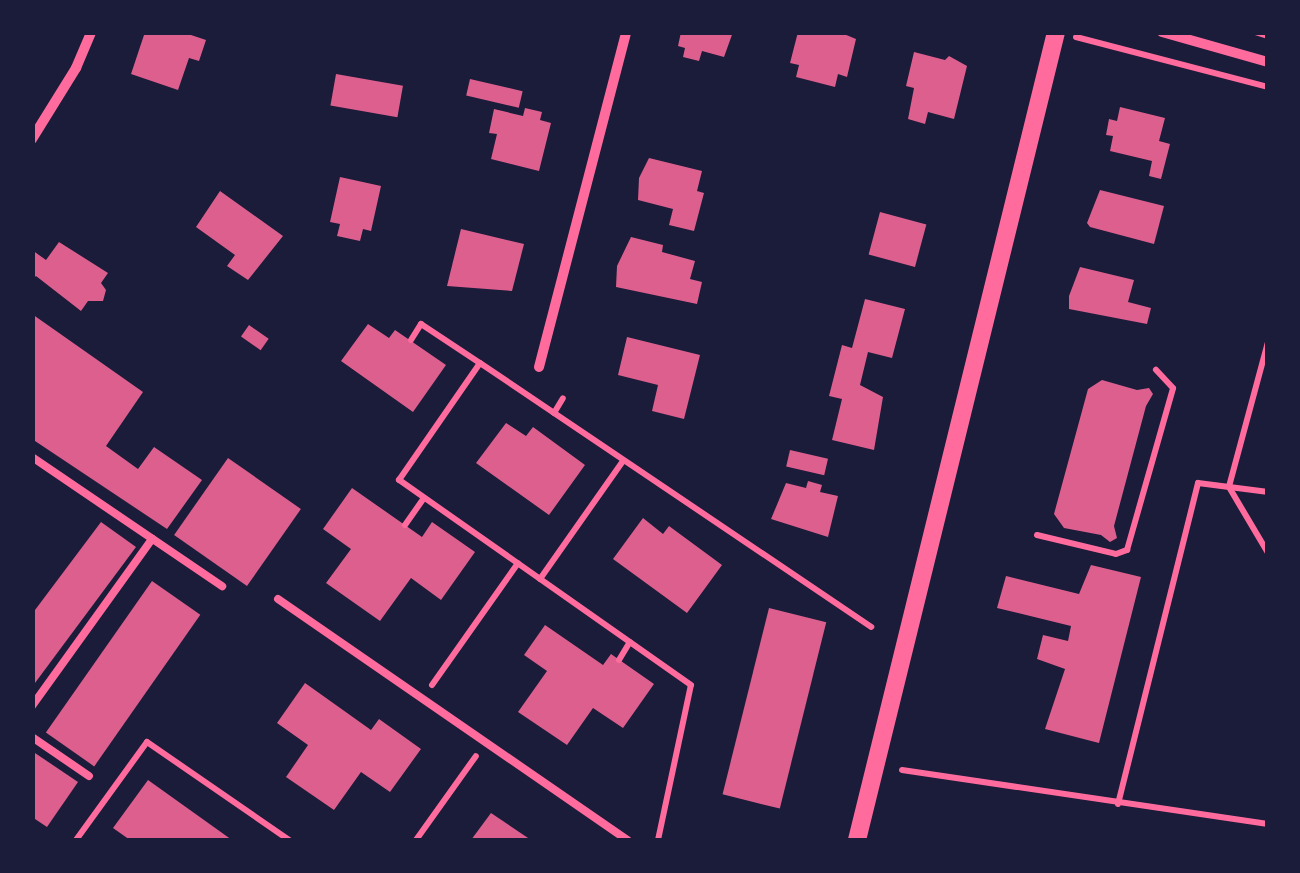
<!DOCTYPE html>
<html>
<head>
<meta charset="utf-8">
<style>
	body { margin:0 }
	#map { position:relative; width:1300px; height:873px; overflow:hidden; background:#1b1b3a; font-family:"Open Sans",sans-serif }
	div>[style] { position:absolute }
	.building>* { inset:0; background:#dd5f8e; transform-origin:0 0 }
	.path>* { height:6px; margin:-3px; padding:0 3px; transform-origin:3px; border-radius:3px; background:#ff6b9d }
	.service>* { height:8px; margin:-4px; padding:0 4px; transform-origin:4px; border-radius:4px; background:#ff6b9d }
	.minor>* { height:10px; margin:-5px; padding:0 5px; transform-origin:5px; border-radius:5px; background:#ff6b9d }
	.tertiary>* { height:18px; margin:-9px; padding:0 9px; transform-origin:9px; border-radius:9px; background:#ff6b9d }
	span { translate:-50% -50%; white-space:nowrap; text-align:center; line-height:1.15; -webkit-text-stroke:8px #1b1b3a; paint-order:stroke }
	.frame { position:absolute; inset:0; border:35px solid #1b1b3a; pointer-events:none }
</style>
</head>
<body>
<div id="map">
	<div class="building">
		<div style="clip-path:polygon(145px 32px,182px 32px,206px 40px,199px 61px,189px 58px,178px 90px,131px 74px)"></div>
		<div style="clip-path:polygon(681px 32px,733px 32px,724px 57px,702px 51px,699px 61px,683px 57px,685px 48px,678px 46px)"></div>
		<div style="clip-path:polygon(798px 32px,839px 32px,856px 39px,847px 77px,838px 74px,835px 87px,796px 77px,799px 65px,790px 63px)"></div>
		<div style="clip-path:polygon(914px 52px,945px 60px,949px 56px,967px 66px,954px 119px,928px 112px,925px 124px,908px 119px,914px 88px,906px 86px)"></div>
		<div style="left:336px;top:74px;width:68px;height:32px;rotate:10deg"></div>
		<div style="left:470px;top:79px;width:54px;height:17px;rotate:13deg"></div>
		<div style="clip-path:polygon(1120px 107px,1165px 118px,1159px 141px,1170px 144px,1161px 179px,1149px 176px,1152px 161px,1110px 151px,1113px 136px,1106px 135px,1109px 119px,1117px 121px)"></div>
		<div style="clip-path:polygon(525px 108px,542px 112px,540px 120px,551px 123px,539px 171px,491px 159px,497px 134px,489px 133px,494px 109px,523px 116px)"></div>
		<div style="clip-path:polygon(649px 158px,702px 171px,697px 191px,704px 193px,694px 231px,669px 225px,673px 209px,638px 200px,639px 178px)"></div>
		<div style="clip-path:polygon(340px 177px,381px 186px,371px 231px,363px 229px,360px 241px,337px 236px,340px 224px,330px 222px)"></div>
		<div style="clip-path:polygon(1100px 190px,1164px 206px,1154px 244px,1090px 227px,1087px 223px)"></div>
		<div style="clip-path:polygon(220px 191px,283px 236px,248px 280px,227px 266px,235px 255px,196px 227px)"></div>
		<div style="left:880px;top:212px;width:48px;height:44px;rotate:15deg"></div>
		<div style="clip-path:polygon(461px 229px,524px 244px,512px 291px,447px 286px)"></div>
		<div style="clip-path:polygon(631px 237px,663px 245px,662px 252px,695px 261px,690px 279px,702px 282px,697px 304px,616px 287px,617px 266px)"></div>
		<div style="clip-path:polygon(59px 242px,108px 273px,101px 283px,106px 290px,103px 301px,88px 301px,81px 311px,36px 276px,32px 280px,32px 250px,46px 260px)"></div>
		<div style="clip-path:polygon(1080px 267px,1134px 280px,1128px 302px,1151px 308px,1147px 324px,1069px 309px,1069px 296px)"></div>
		<div style="clip-path:polygon(865px 299px,905px 309px,892px 358px,868px 352px,860px 385px,883px 397px,874px 450px,832px 440px,842px 399px,829px 396px,842px 345px,852px 348px)"></div>
		<div style="clip-path:polygon(32px 314px,143px 392px,106px 446px,138px 469px,154px 447px,202px 480px,167px 529px,32px 439px)"></div>
		<div style="clip-path:polygon(368px 324px,389px 338px,395px 330px,446px 365px,413px 412px,341px 361px)"></div>
		<div style="left:249px;top:325px;width:24px;height:14px;rotate:35deg"></div>
		<div style="clip-path:polygon(627px 337px,700px 355px,684px 419px,652px 411px,658px 385px,618px 375px)"></div>
		<div style="clip-path:polygon(1102px 380px,1137px 390px,1149px 388px,1153px 394px,1146px 406px,1114px 526px,1117px 538px,1110px 542px,1101px 535px,1064px 528px,1054px 514px,1088px 389px)"></div>
		<div style="clip-path:polygon(506px 423px,526px 436px,533px 427px,585px 465px,549px 515px,476px 463px)"></div>
		<div style="left:790px;top:450px;width:39px;height:17px;rotate:13deg"></div>
		<div style="left:228px;top:458px;width:89px;height:94px;rotate:35deg"></div>
		<div style="clip-path:polygon(808px 481px,822px 485px,820px 492px,838px 496px,828px 537px,771px 519px,786px 483px,806px 488px)"></div>
		<div style="clip-path:polygon(352px 488px,422px 537px,432px 522px,475px 552px,441px 600px,411px 578px,380px 621px,326px 583px,351px 549px,323px 529px)"></div>
		<div style="clip-path:polygon(643px 518px,663px 534px,669px 526px,722px 565px,687px 613px,613px 559px)"></div>
		<div style="clip-path:polygon(101px 522px,136px 547px,32px 687px,32px 614px)"></div>
		<div style="clip-path:polygon(1091px 565px,1141px 577px,1099px 743px,1045px 729px,1065px 669px,1037px 659px,1043px 635px,1068px 641px,1071px 626px,997px 608px,1006px 576px,1079px 594px)"></div>
		<div style="left:152px;top:581px;width:59px;height:185px;rotate:35deg"></div>
		<div style="left:769px;top:608px;width:59px;height:192px;rotate:14deg"></div>
		<div style="clip-path:polygon(545px 625px,603px 665px,611px 654px,654px 684px,623px 728px,593px 708px,567px 745px,518px 712px,547px 671px,524px 655px)"></div>
		<div style="clip-path:polygon(305px 683px,371px 730px,379px 719px,421px 749px,390px 792px,361px 772px,334px 810px,286px 777px,308px 745px,277px 723px)"></div>
		<div style="clip-path:polygon(32px 751px,78px 782px,47px 827px,32px 817px)"></div>
		<div style="clip-path:polygon(148px 780px,232px 840px,130px 840px,113px 828px)"></div>
		<div style="clip-path:polygon(491px 813px,531px 840px,471px 840px)"></div>
	</div>
	<div class="path">
		<div style="left:1255px;top:32px;width:14px;rotate:17deg"></div>
		<div style="left:1076px;top:37px;width:198px;rotate:14.6deg"></div>
		<div style="left:411px;top:340px;width:19px;rotate:-58deg"></div>
		<div style="left:421px;top:324px;width:71px;rotate:33.5deg"></div>
		<div style="left:1268px;top:342px;width:150px;rotate:105.1deg"></div>
		<div style="left:1229px;top:487px;width:77px;rotate:59.4deg"></div>
		<div style="left:554px;top:413px;width:17px;rotate:-59deg"></div>
		<div style="left:405px;top:525px;width:33px;rotate:-55deg"></div>
		<div style="left:1037px;top:535px;width:81px;rotate:13.5deg"></div>
		<div style="left:1116px;top:554px;width:12px;rotate:-20deg"></div>
		<div style="left:1127px;top:550px;width:168px;rotate:-74.1deg"></div>
		<div style="left:1173px;top:388px;width:25px;rotate:-133deg"></div>
		<div style="left:540px;top:579px;width:144px;rotate:-54.9deg"></div>
		<div style="left:619px;top:660px;width:21px;rotate:-59deg"></div>
		<div style="left:432px;top:685px;width:149px;rotate:-54.8deg"></div>
		<div style="left:902px;top:770px;width:370px;rotate:8.4deg"></div>
		<div style="left:1118px;top:804px;width:331px;rotate:-76deg"></div>
		<div style="left:1198px;top:483px;width:71px;rotate:7.3deg"></div>
		<div style="left:76px;top:840px;width:121px;rotate:-54.1deg"></div>
		<div style="left:147px;top:742px;width:173px;rotate:34.6deg"></div>
		<div style="left:416px;top:840px;width:103px;rotate:-54.5deg"></div>
		<div style="left:658px;top:840px;width:158px;rotate:-78deg"></div>
		<div style="left:691px;top:685px;width:357px;rotate:-144.9deg"></div>
		<div style="left:399px;top:480px;width:142px;rotate:-55.3deg"></div>
		<div style="left:480px;top:363px;width:472px;rotate:34deg"></div>
	</div>
	<div class="service">
		<div style="left:32px;top:457px;width:230px;rotate:34.2deg"></div>
		<div style="left:278px;top:599px;width:425px;rotate:34.6deg"></div>
		<div style="left:32px;top:706px;width:206px;rotate:-54.3deg"></div>
		<div style="left:32px;top:737px;width:69px;rotate:34.4deg"></div>
	</div>
	<div class="minor">
		<div style="left:1162px;top:32px;width:110px;rotate:15.8deg"></div>
		<div style="left:32px;top:139px;width:84px;rotate:-58.2deg"></div>
		<div style="left:76px;top:68px;width:39px;rotate:-67deg"></div>
		<div style="left:539px;top:367px;width:346px;rotate:-75.4deg"></div>
	</div>
	<div class="tertiary">
		<div style="left:857px;top:840px;width:832px;rotate:-76.16deg"></div>
	</div>
	<div class="frame"></div>
</div>
</body>
</html>
